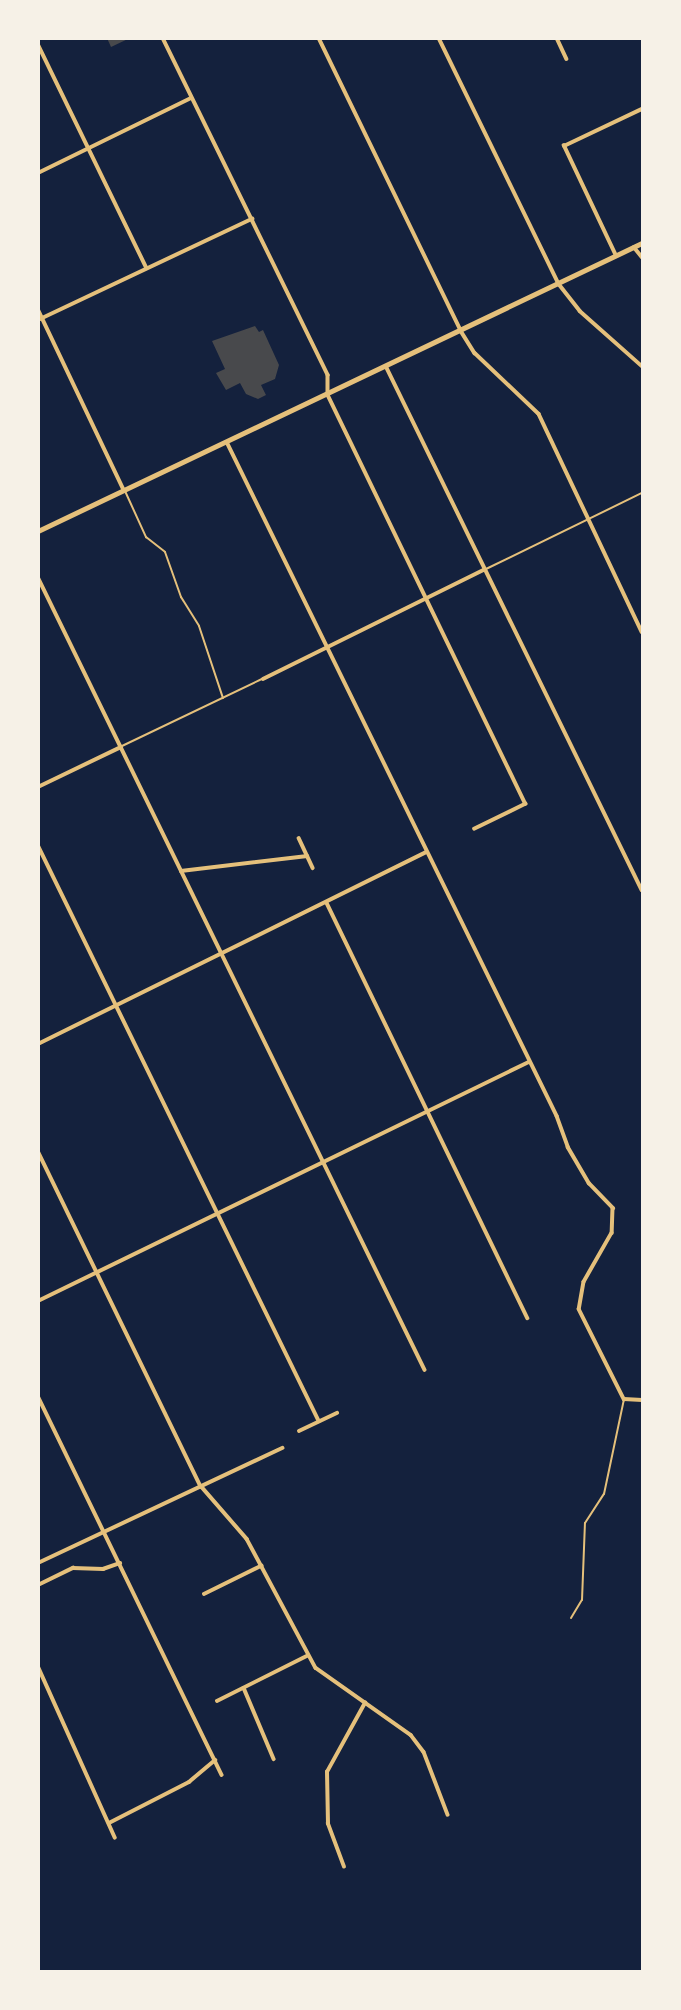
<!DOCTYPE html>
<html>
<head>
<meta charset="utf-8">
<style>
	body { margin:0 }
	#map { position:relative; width:681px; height:2010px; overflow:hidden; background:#14213d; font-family:Ubuntu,sans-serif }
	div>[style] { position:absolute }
	.building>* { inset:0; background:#48494c }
	.service>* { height:2px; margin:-1px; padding:0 1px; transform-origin:1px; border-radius:1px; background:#e5c07b }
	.minor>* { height:3.5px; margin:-1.75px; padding:0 1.75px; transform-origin:1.75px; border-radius:1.75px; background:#e5c07b }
	.secondary>* { height:4.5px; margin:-2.25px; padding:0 2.25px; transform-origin:2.25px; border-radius:2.25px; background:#e5c07b }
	span { translate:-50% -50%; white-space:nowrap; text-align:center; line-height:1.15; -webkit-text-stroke:7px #f6f1e7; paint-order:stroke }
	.frame { position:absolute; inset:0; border:40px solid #f6f1e7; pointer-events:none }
</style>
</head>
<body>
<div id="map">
	<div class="building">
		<div style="clip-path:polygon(107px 38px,130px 38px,111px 47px)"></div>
		<div style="clip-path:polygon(255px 326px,259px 332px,263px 330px,279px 365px,275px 379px,261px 385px,266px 395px,258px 399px,246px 394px,240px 383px,226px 390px,216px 373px,225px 369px,212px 341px)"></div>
	</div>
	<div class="service">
		<div style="left:125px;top:491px;width:51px;rotate:65.5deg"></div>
		<div style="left:146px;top:537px;width:24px;rotate:38deg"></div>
		<div style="left:165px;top:552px;width:48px;rotate:70.4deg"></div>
		<div style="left:181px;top:597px;width:34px;rotate:58deg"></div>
		<div style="left:199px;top:626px;width:76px;rotate:71.6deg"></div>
		<div style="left:486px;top:569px;width:174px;rotate:-26deg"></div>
		<div style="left:122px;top:746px;width:155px;rotate:-25.6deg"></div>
		<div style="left:571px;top:1618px;width:21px;rotate:-59deg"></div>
		<div style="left:582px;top:1600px;width:77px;rotate:-87.8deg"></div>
		<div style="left:585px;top:1523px;width:35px;rotate:-57deg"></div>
		<div style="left:604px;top:1494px;width:97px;rotate:-78.1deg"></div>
	</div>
	<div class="minor">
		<div style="left:163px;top:38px;width:375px;rotate:63.9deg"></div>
		<div style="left:328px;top:375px;width:20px;rotate:90deg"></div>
		<div style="left:328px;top:395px;width:454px;rotate:64.2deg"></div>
		<div style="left:526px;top:804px;width:57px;rotate:153.9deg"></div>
		<div style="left:319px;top:38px;width:326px;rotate:64.1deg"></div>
		<div style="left:461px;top:331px;width:26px;rotate:58deg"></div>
		<div style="left:475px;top:353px;width:88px;rotate:43.6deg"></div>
		<div style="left:539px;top:414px;width:241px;rotate:64.7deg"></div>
		<div style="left:439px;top:38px;width:274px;rotate:64deg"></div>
		<div style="left:559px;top:284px;width:34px;rotate:52deg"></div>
		<div style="left:580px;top:311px;width:83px;rotate:41.6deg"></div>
		<div style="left:557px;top:38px;width:23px;rotate:65deg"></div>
		<div style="left:38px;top:44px;width:249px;rotate:64.1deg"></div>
		<div style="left:38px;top:173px;width:170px;rotate:-26.1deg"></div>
		<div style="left:634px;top:247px;width:13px;rotate:51deg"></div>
		<div style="left:616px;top:256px;width:122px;rotate:-115.3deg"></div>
		<div style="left:564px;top:146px;width:86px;rotate:-25.4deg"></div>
		<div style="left:38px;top:309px;width:200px;rotate:64.6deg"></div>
		<div style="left:38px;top:320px;width:237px;rotate:-25.3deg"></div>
		<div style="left:387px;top:368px;width:581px;rotate:63.96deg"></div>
		<div style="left:228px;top:444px;width:748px;rotate:63.91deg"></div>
		<div style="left:557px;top:1116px;width:33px;rotate:70deg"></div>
		<div style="left:568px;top:1147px;width:42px;rotate:59.7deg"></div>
		<div style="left:589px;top:1183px;width:35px;rotate:46deg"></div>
		<div style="left:613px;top:1208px;width:25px;rotate:92deg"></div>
		<div style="left:612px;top:1233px;width:56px;rotate:119.7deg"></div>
		<div style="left:584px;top:1282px;width:27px;rotate:100deg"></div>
		<div style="left:579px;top:1309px;width:101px;rotate:63.4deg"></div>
		<div style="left:624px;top:1399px;width:18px;rotate:3deg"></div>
		<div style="left:38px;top:577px;width:882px;rotate:63.99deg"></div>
		<div style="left:263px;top:679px;width:246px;rotate:-26.3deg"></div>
		<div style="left:38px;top:787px;width:92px;rotate:-25.7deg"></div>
		<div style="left:299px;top:838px;width:33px;rotate:65deg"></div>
		<div style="left:38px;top:845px;width:641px;rotate:63.99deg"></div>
		<div style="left:181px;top:871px;width:127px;rotate:-6.8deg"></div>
		<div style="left:327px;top:903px;width:461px;rotate:64.2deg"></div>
		<div style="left:38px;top:1044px;width:433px;rotate:-26.3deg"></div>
		<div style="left:38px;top:1151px;width:373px;rotate:64.1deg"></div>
		<div style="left:201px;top:1486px;width:70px;rotate:49deg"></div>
		<div style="left:247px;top:1539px;width:146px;rotate:61.9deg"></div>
		<div style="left:316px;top:1668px;width:116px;rotate:35.2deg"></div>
		<div style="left:411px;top:1735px;width:21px;rotate:53deg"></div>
		<div style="left:424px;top:1752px;width:67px;rotate:69.1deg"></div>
		<div style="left:38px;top:1301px;width:546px;rotate:-25.96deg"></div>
		<div style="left:38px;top:1396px;width:421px;rotate:64.1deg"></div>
		<div style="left:299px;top:1431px;width:42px;rotate:-25.3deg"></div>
		<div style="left:38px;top:1563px;width:270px;rotate:-25.2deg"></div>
		<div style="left:38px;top:1585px;width:39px;rotate:-26deg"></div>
		<div style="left:73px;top:1568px;width:30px;rotate:2deg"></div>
		<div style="left:103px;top:1569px;width:18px;rotate:-19deg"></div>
		<div style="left:204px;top:1594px;width:64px;rotate:-26.2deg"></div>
		<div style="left:38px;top:1666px;width:188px;rotate:65.8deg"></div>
		<div style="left:244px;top:1688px;width:77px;rotate:67.1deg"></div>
		<div style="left:217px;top:1701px;width:101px;rotate:-26.6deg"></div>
		<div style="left:109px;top:1823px;width:90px;rotate:-27.1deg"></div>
		<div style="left:189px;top:1782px;width:34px;rotate:-40deg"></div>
		<div style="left:344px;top:1867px;width:46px;rotate:-110.4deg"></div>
		<div style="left:328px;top:1824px;width:52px;rotate:-91.1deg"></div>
		<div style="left:327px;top:1772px;width:79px;rotate:-61.2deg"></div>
	</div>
	<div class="secondary">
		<div style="left:38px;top:531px;width:669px;rotate:-25.49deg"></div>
	</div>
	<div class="frame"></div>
</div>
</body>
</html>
